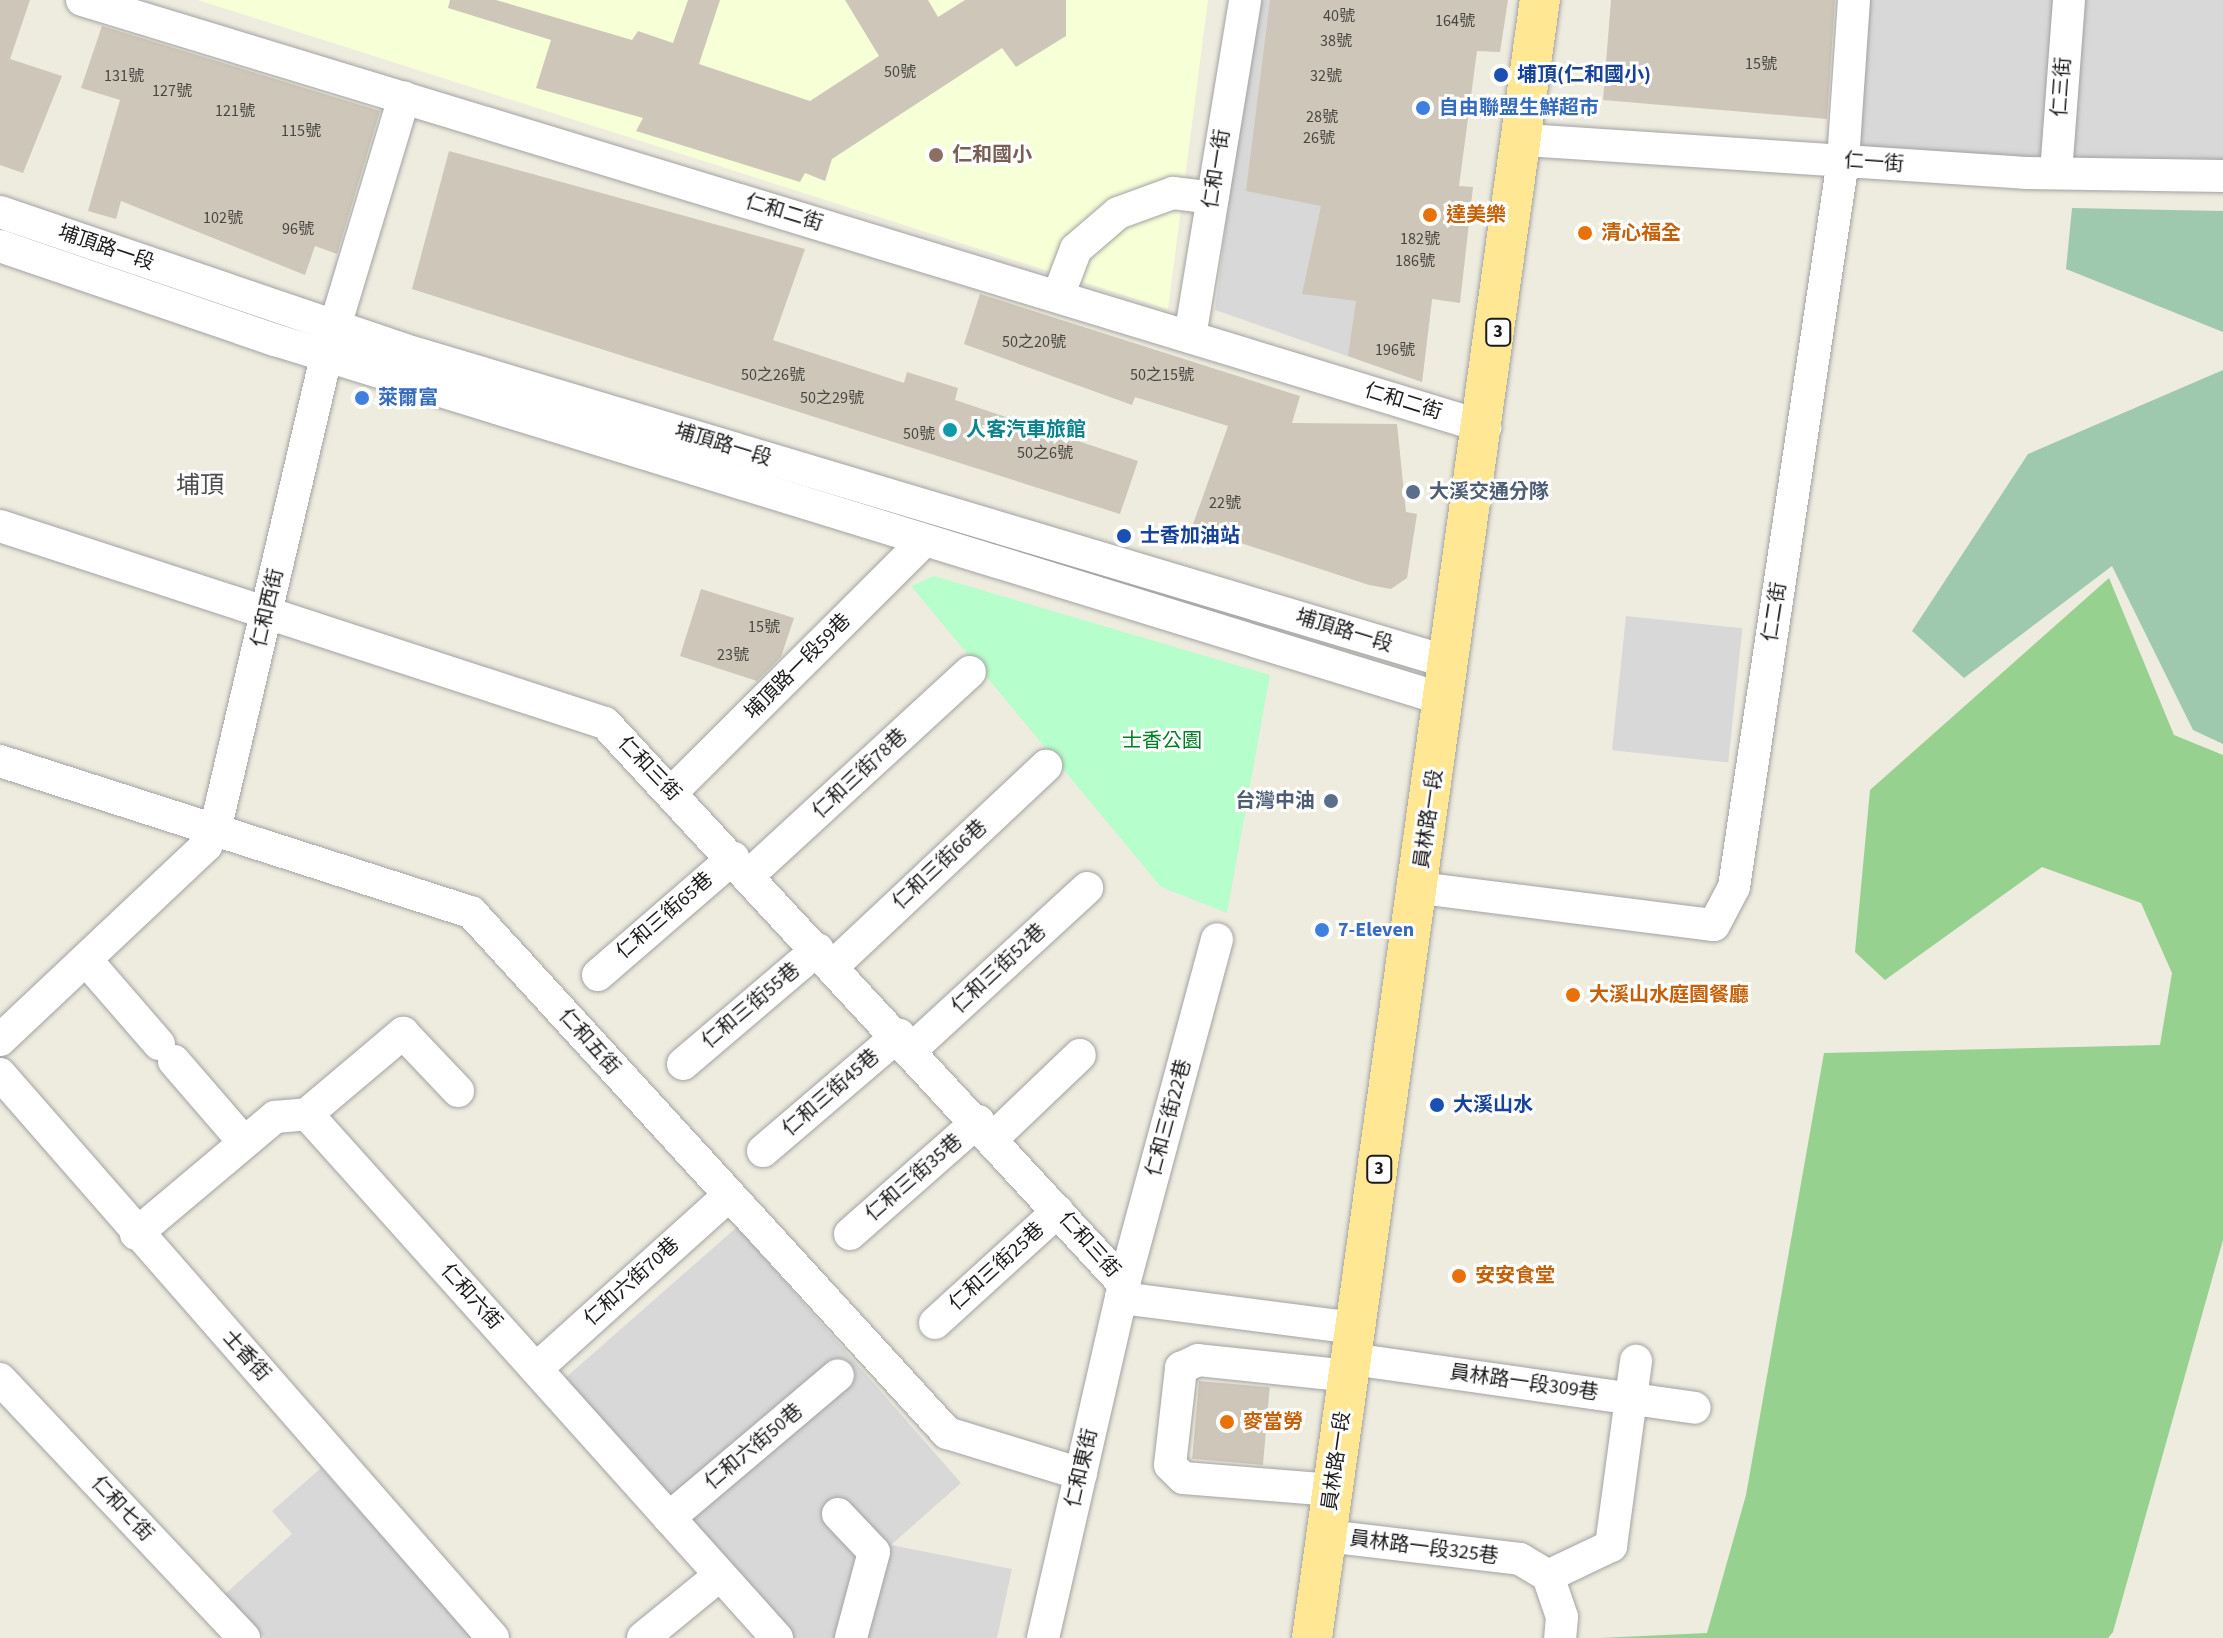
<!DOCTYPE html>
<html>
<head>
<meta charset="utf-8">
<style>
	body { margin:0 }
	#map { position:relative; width:2223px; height:1638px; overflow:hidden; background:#eeecdf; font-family:"Source Sans 3","Noto Sans TC",sans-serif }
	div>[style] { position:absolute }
	.residential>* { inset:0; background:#d9d8d8; transform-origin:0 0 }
	.education>* { inset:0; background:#f7ffd7 }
	.forest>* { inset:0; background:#96d190 }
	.cemetery>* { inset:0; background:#9fc9ae }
	.park>* { inset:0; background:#b6fecb }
	.building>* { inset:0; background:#cec6b8; transform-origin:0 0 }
	.roads { filter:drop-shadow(0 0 2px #a2a2a2) drop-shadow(0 0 2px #a2a2a2) }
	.minor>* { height:32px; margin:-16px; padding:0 16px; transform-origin:16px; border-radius:16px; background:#fff }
	.major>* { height:40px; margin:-20px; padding:0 20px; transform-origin:20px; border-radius:20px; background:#ffe793 }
	.dots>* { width:22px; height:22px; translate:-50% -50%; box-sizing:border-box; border:4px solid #fff; border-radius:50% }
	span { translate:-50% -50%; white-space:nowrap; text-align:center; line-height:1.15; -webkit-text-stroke:6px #fff; paint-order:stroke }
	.number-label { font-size:16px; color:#484642 }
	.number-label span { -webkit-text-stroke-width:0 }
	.shield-label span { padding:2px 6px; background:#fff; border:2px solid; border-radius:6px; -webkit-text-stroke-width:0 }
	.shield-label { font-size:18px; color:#1b1b1b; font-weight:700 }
	.transit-label { font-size:20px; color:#164399; font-weight:700 }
	.left { translate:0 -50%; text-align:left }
	.street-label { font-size:20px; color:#1b1b1b }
	.shop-label { font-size:20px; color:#366cbe; font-weight:700 }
	.education-label { font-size:20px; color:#785e54; font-weight:700 }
	.food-label { font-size:20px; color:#c56008; font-weight:700 }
	.culture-label { font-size:20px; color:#0d838f; font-weight:700 }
	.service-label { font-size:20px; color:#4e5e75; font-weight:700 }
	.right { translate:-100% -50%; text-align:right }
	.park-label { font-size:20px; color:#028027 }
	.quarter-label { font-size:24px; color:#4e4e4e }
</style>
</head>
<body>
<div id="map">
	<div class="residential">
		<div style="clip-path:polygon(1254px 0,1469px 0,1422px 382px,1215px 310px)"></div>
		<div style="left:1851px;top:0;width:372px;height:161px"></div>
		<div style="left:1626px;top:616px;width:117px;height:135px;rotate:6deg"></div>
		<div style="clip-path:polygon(737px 1227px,961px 1483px,891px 1545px,1012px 1569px,997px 1638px,793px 1638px,564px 1379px)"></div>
		<div style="clip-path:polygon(321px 1468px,473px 1638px,265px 1638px,225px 1594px,292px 1534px,272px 1511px)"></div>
	</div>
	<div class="education">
		<div style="clip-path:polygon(198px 0,1208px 0,1168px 309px)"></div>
	</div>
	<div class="forest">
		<div style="clip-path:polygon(2109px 578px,2174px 735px,2223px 755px,2223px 1240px,2113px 1632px,2108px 1638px,1600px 1638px,1707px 1633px,1746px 1495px,1824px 1053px,2160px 1045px,2172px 973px,2141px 903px,2042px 867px,1885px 980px,1855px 952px,1870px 790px)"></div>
	</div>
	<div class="cemetery">
		<div style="clip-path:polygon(2072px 208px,2223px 211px,2223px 332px,2066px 269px)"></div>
		<div style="clip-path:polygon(2223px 370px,2223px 744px,2193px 730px,2112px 566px,1964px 678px,1912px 631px,2028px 454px)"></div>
	</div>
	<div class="park">
		<div style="clip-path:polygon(934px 576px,1270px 675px,1227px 913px,1161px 887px,911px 586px)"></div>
	</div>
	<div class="building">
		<div style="clip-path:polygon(0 0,30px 0,10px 59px,62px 76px,23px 173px,0 165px)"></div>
		<div style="clip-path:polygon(450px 0,496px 0,632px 40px,638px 31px,673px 43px,688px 0,720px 0,699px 64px,810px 101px,879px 56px,845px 0,928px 0,938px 17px,965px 0,1066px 0,1066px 36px,1016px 67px,1002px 48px,832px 159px,825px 181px,805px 173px,800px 182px,636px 131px,643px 118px,536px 88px,551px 40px,448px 8px)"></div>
		<div style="clip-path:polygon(1270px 0,1508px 0,1500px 52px,1477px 51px,1459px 186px,1473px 187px,1460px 303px,1432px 299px,1422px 382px,1348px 356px,1356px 301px,1302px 294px,1321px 206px,1246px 191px)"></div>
		<div style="clip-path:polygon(1611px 0,1835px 0,1827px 119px,1603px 100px)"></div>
		<div style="clip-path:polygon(102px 26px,380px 111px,337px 254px,315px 246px,305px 275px,121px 201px,116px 219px,88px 211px,120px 100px,81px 88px)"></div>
		<div style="clip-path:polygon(449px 151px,805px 249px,773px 340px,904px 383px,907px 372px,958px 388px,955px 400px,1138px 461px,1120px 514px,412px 289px)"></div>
		<div style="clip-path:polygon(980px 294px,1300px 396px,1292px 423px,1397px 424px,1406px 512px,1417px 514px,1407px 578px,1391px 589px,1369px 585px,1192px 527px,1228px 426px,1135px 397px,1132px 405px,964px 344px)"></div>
		<div style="clip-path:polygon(701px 589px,794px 618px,781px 657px,757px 681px,680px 656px)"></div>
		<div style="left:1199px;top:1381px;width:71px;height:78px;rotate:5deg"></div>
	</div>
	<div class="roads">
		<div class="minor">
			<div style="left:82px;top:0;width:1467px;rotate:16.93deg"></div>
			<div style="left:1526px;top:140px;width:502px;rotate:3.77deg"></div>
			<div style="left:2027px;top:173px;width:196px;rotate:0.9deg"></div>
			<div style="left:2056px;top:173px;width:173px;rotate:-85.7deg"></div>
			<div style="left:0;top:212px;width:425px;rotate:18.8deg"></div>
			<div style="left:402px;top:349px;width:1095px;rotate:16.66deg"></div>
			<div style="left:0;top:246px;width:291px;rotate:18.9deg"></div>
			<div style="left:275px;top:340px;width:1225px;rotate:17.09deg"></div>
			<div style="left:1058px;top:296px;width:50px;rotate:-69deg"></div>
			<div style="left:1076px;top:249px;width:55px;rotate:-40.6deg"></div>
			<div style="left:1118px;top:213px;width:59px;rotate:-20deg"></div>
			<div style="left:1173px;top:193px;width:39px;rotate:7deg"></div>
			<div style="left:1190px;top:337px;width:341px;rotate:-80.7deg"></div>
			<div style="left:0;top:526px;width:636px;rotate:18.04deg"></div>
			<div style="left:605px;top:723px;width:764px;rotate:47.23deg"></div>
			<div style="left:0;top:761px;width:495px;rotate:17.8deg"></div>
			<div style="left:471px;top:912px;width:706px;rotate:47.58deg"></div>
			<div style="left:947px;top:1433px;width:140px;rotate:17deg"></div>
			<div style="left:672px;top:792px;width:356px;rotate:-44.9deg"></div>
			<div style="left:749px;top:875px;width:300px;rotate:-42.6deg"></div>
			<div style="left:1420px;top:888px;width:296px;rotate:7.2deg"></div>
			<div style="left:1714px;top:925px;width:43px;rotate:-62.2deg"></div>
			<div style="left:1734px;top:887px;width:734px;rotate:-81.46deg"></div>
			<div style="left:1843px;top:161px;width:161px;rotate:-86.1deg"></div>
			<div style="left:87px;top:961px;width:110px;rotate:49.1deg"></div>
			<div style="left:834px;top:965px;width:291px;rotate:-43.2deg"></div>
			<div style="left:598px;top:975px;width:179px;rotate:-40.9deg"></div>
			<div style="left:0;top:1040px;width:283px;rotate:-43.3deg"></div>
			<div style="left:206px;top:846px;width:22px;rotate:-63deg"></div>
			<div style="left:216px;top:826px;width:483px;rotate:-76.8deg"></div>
			<div style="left:326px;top:356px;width:270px;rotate:-73.2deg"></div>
			<div style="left:912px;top:1049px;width:238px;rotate:-42.6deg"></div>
			<div style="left:174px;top:1061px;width:107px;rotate:49.2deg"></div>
			<div style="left:683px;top:1064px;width:177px;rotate:-40.4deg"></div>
			<div style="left:0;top:1074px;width:749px;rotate:48.84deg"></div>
			<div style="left:307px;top:1114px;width:126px;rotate:-40.2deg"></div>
			<div style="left:403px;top:1033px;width:80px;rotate:46.5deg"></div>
			<div style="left:993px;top:1138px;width:120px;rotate:-43.7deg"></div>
			<div style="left:763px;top:1151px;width:179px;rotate:-40.5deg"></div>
			<div style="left:136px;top:1234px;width:182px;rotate:-40.1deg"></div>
			<div style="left:275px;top:1117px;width:32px;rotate:-5deg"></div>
			<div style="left:307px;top:1114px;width:704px;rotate:48.11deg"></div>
			<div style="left:850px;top:1234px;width:171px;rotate:-41.4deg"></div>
			<div style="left:1121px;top:1298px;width:236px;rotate:7.3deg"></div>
			<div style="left:935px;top:1323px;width:166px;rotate:-42.3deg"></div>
			<div style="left:1352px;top:1359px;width:346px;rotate:8.1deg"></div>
			<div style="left:536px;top:1369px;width:258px;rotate:-42deg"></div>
			<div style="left:0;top:1379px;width:356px;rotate:46.7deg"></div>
			<div style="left:1333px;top:1490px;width:150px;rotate:-175.4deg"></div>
			<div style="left:1183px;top:1478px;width:18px;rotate:-135deg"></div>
			<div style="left:1170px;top:1465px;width:98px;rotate:-83.5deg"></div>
			<div style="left:1181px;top:1368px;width:19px;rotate:-25deg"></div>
			<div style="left:1198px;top:1360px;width:152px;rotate:6deg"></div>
			<div style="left:838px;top:1514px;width:52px;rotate:46.5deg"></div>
			<div style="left:874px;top:1552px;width:89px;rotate:105deg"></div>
			<div style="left:669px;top:1518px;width:221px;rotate:-40.2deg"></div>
			<div style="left:1327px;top:1536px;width:194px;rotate:6.8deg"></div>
			<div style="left:1520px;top:1559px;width:33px;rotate:31deg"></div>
			<div style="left:1548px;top:1576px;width:43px;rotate:71.1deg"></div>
			<div style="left:1562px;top:1617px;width:21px;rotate:95deg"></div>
			<div style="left:1548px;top:1576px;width:70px;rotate:-25.5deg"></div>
			<div style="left:1611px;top:1546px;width:187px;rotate:-82.3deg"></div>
			<div style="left:643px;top:1638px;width:99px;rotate:-39.3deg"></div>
			<div style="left:1043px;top:1638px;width:363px;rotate:-77.1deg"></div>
			<div style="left:1124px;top:1284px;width:357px;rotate:-74.9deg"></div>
		</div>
		<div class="major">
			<div style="left:1312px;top:1638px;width:1654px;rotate:-82.08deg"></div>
		</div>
	</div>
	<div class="dots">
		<div style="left:1501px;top:75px;background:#1a4fb4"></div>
		<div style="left:1423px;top:108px;background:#3f7fe0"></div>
		<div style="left:936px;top:155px;background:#8d6e63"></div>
		<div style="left:1430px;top:215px;background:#e8710a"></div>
		<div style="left:1585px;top:233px;background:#e8710a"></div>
		<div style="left:362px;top:398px;background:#3f7fe0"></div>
		<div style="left:950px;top:430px;background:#0f9aa8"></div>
		<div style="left:1413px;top:492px;background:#5c6f8a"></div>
		<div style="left:1124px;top:536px;background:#1a4fb4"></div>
		<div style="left:1331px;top:801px;background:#5c6f8a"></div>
		<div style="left:1322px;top:930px;background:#3f7fe0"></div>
		<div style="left:1573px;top:995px;background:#e8710a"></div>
		<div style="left:1437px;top:1105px;background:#1a4fb4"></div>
		<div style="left:1459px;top:1276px;background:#e8710a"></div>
		<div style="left:1227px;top:1422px;background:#e8710a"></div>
	</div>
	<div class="number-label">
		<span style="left:1339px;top:16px">40號</span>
		<span style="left:1455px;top:21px">164號</span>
		<span style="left:1336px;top:41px">38號</span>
		<span style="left:1761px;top:64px">15號</span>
		<span style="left:900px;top:72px">50號</span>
		<span style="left:124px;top:76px">131號</span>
		<span style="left:1326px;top:76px">32號</span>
		<span style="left:172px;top:91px">127號</span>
		<span style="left:235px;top:111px">121號</span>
		<span style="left:1322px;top:117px">28號</span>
		<span style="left:301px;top:131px">115號</span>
		<span style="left:1319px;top:138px">26號</span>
		<span style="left:223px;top:218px">102號</span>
		<span style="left:298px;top:229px">96號</span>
		<span style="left:1420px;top:239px">182號</span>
		<span style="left:1415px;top:261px">186號</span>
		<span style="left:1034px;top:342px">50之20號</span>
		<span style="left:1395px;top:350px">196號</span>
		<span style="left:773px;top:375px">50之26號</span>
		<span style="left:1162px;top:375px">50之15號</span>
		<span style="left:832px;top:398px">50之29號</span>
		<span style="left:919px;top:434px">50號</span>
		<span style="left:1045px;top:453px">50之6號</span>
		<span style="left:1225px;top:503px">22號</span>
		<span style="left:764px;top:627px">15號</span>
		<span style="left:733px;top:655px">23號</span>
	</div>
	<div class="shield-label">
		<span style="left:1498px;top:332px">3</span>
		<span style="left:1379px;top:1169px">3</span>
	</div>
	<div class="transit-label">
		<span class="left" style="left:1517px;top:75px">埔頂(仁和國小)</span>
		<span class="left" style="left:1140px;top:536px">士香加油站</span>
		<span class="left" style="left:1453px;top:1105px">大溪山水</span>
	</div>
	<div class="street-label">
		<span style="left:2062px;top:87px;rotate:-86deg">仁三街</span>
		<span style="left:1874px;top:163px;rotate:4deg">仁一街</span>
		<span style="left:1217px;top:169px;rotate:-81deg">仁和一街</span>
		<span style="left:784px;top:213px;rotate:17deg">仁和二街</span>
		<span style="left:106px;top:248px;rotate:19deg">埔頂路一段</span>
		<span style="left:1403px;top:402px;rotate:17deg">仁和二街</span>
		<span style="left:723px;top:445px;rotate:17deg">埔頂路一段</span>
		<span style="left:268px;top:608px;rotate:-77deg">仁和西街</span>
		<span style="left:1775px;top:612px;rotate:-81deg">仁二街</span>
		<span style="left:1344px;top:631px;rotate:17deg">埔頂路一段</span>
		<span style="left:798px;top:667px;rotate:-45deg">埔頂路一段59巷</span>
		<span style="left:649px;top:769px;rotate:46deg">仁和三街</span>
		<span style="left:860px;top:774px;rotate:-43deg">仁和三街78巷</span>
		<span style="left:1429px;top:819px;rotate:-82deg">員林路一段</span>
		<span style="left:940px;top:865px;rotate:-43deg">仁和三街66巷</span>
		<span style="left:665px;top:916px;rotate:-41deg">仁和三街65巷</span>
		<span style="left:999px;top:969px;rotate:-43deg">仁和三街52巷</span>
		<span style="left:751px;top:1006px;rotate:-40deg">仁和三街55巷</span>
		<span style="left:589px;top:1042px;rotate:48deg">仁和五街</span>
		<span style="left:831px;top:1093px;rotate:-41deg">仁和三街45巷</span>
		<span style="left:1169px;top:1118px;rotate:-75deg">仁和三街22巷</span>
		<span style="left:914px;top:1178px;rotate:-41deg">仁和三街35巷</span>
		<span style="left:1089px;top:1245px;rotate:48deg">仁和三街</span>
		<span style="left:997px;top:1267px;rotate:-42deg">仁和三街25巷</span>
		<span style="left:632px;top:1282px;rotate:-42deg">仁和六街70巷</span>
		<span style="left:471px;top:1297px;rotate:48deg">仁和六街</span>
		<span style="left:246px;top:1356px;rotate:48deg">士香街</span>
		<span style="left:1524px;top:1383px;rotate:8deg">員林路一段309巷</span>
		<span style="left:754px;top:1447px;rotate:-40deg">仁和六街50巷</span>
		<span style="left:1337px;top:1461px;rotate:-82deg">員林路一段</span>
		<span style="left:1082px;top:1468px;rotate:-77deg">仁和東街</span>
		<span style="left:122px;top:1509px;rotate:47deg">仁和七街</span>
		<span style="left:1424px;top:1548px;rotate:7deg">員林路一段325巷</span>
	</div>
	<div class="shop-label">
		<span class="left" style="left:1439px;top:108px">自由聯盟生鮮超市</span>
		<span class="left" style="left:378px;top:398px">萊爾富</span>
		<span class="left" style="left:1338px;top:930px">7-Eleven</span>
	</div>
	<div class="education-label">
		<span class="left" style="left:952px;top:155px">仁和國小</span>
	</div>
	<div class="food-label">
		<span class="left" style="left:1446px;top:215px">達美樂</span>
		<span class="left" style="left:1601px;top:233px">清心福全</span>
		<span class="left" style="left:1589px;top:995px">大溪山水庭園餐廳</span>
		<span class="left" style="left:1475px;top:1276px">安安食堂</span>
		<span class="left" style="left:1243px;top:1422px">麥當勞</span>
	</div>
	<div class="culture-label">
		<span class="left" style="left:966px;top:430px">人客汽車旅館</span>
	</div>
	<div class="service-label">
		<span class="left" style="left:1429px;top:492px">大溪交通分隊</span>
		<span class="right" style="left:1315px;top:801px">台灣中油</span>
	</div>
	<div class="park-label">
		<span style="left:1162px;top:741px">士香公園</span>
	</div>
	<div class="quarter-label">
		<span style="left:200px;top:486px">埔頂</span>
	</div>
</div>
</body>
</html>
